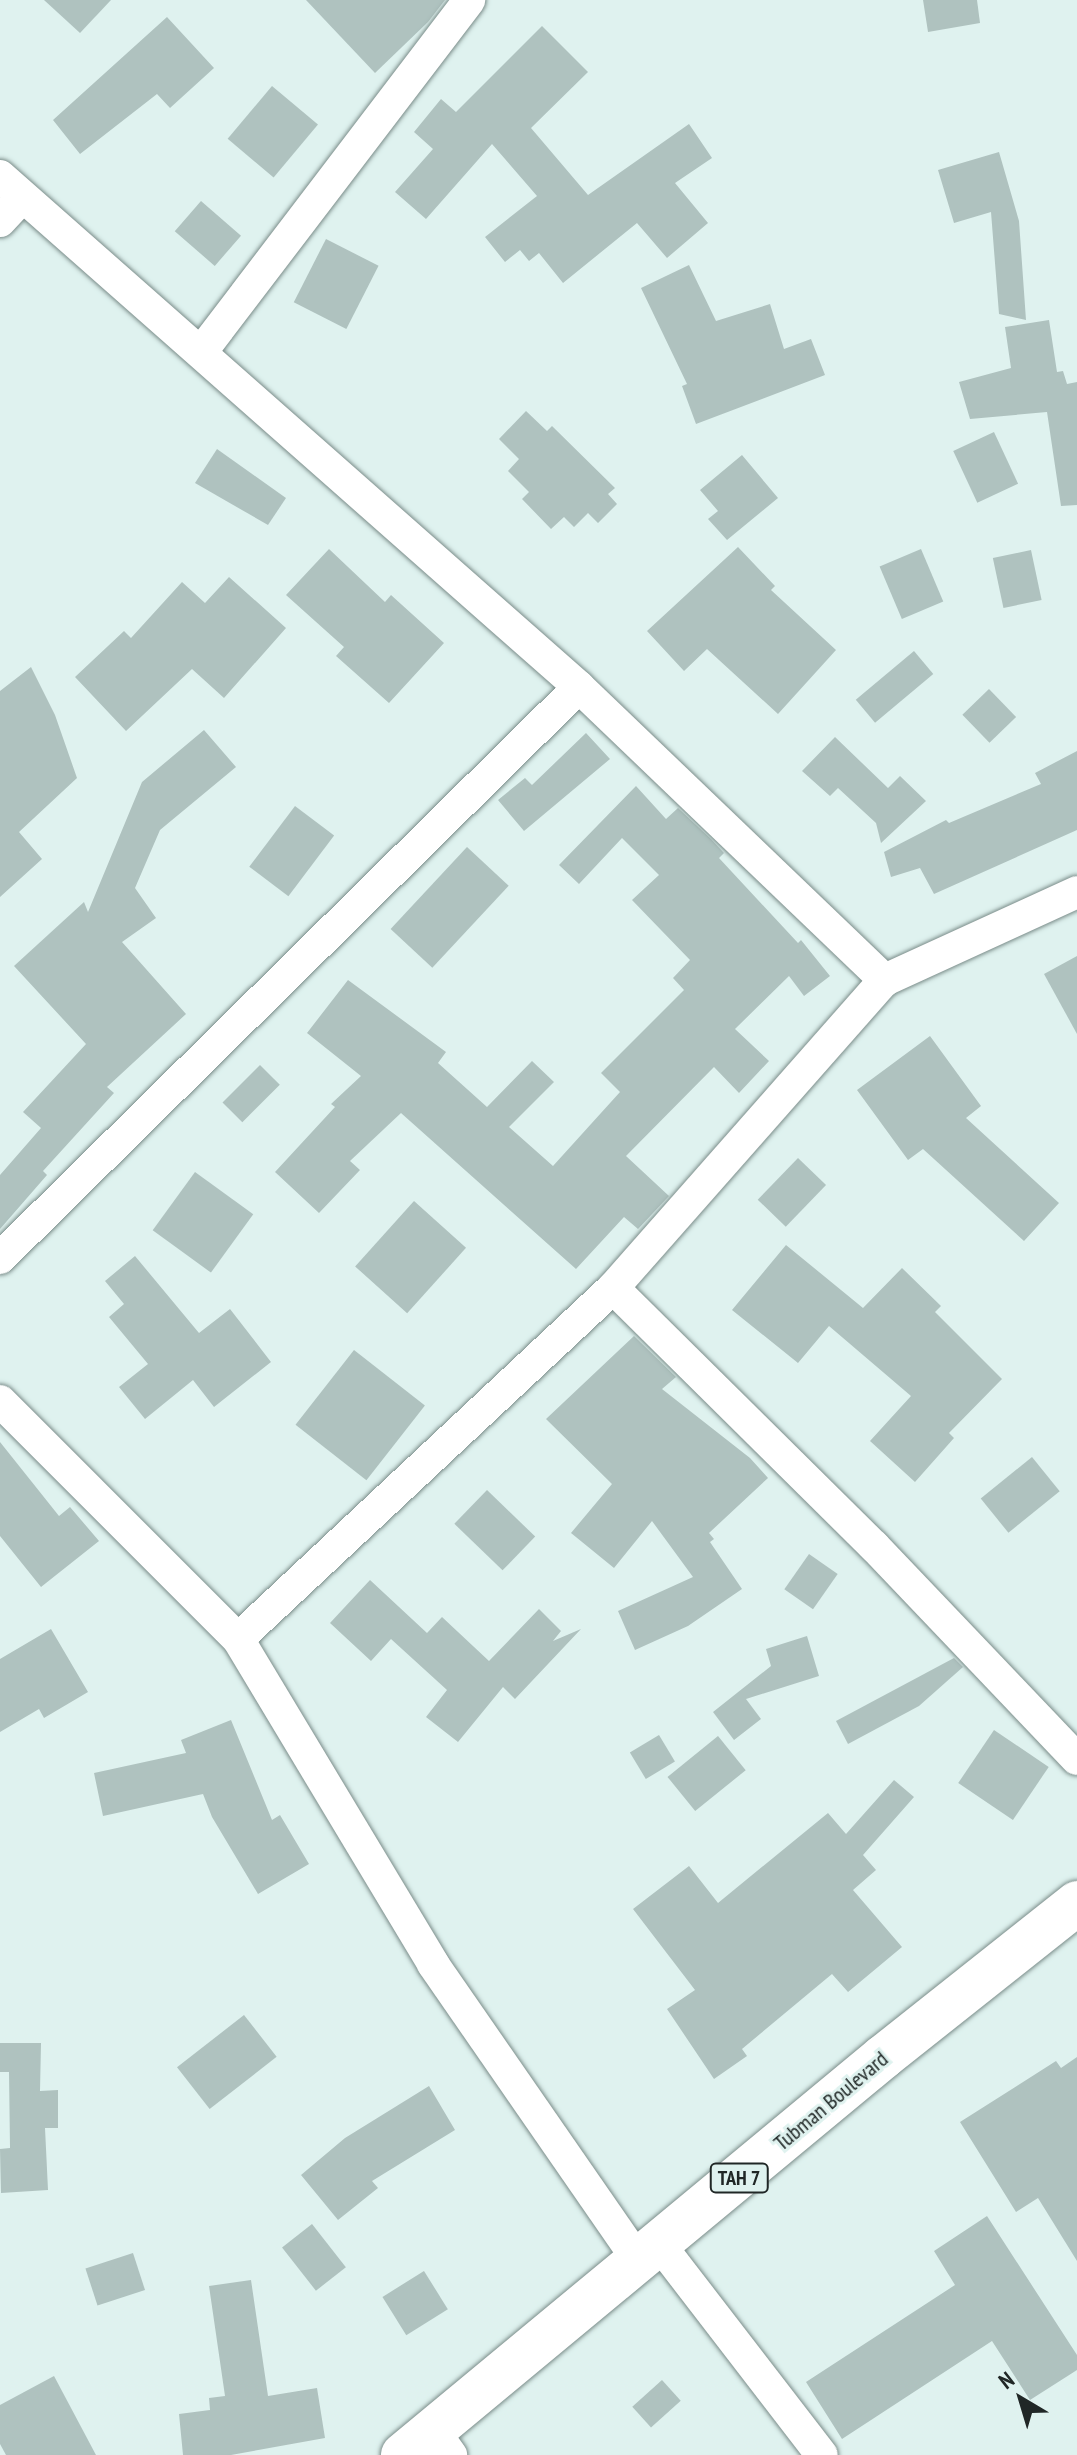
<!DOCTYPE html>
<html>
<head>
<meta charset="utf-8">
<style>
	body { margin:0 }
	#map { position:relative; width:1077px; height:2455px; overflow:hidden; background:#dff2ef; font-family:"PT Sans Narrow",sans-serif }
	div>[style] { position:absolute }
	.building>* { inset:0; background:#afc2bf; transform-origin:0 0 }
	.roads { filter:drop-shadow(0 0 2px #7a8c89) drop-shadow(0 0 2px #7a8c89) }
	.minor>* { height:32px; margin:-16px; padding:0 16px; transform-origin:16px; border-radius:16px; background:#fff }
	.trunk>* { height:44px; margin:-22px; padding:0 22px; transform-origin:22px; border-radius:22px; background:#fff }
	span { translate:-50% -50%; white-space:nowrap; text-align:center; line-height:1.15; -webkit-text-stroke:6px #dff2ef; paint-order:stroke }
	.shield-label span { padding:2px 6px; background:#dff2ef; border:2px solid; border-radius:6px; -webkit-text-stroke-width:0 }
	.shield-label { font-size:20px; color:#202726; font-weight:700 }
	.street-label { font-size:22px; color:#202726 }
	.north { position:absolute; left:981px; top:2359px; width:80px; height:80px; -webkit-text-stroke:6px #dff2ef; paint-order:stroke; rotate:322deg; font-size:22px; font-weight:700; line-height:32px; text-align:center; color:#202726 }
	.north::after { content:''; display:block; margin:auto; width:28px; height:36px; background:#202726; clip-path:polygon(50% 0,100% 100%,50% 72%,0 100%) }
</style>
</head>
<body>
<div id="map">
	<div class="building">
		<div style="clip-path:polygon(44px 0,111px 0,80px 33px)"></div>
		<div style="clip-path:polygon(306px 0,445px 0,428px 22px,375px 73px)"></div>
		<div style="clip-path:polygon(923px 0,977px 0,980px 23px,928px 32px)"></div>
		<div style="clip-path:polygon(167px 17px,214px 68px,170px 108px,157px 94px,80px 154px,53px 120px)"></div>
		<div style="clip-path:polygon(542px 26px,588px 72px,531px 128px,588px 195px,689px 124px,712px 158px,675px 183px,708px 223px,667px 258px,637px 223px,563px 283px,539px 253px,529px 261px,520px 250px,505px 262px,485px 237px,537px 196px,492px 144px,426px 219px,395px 192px,433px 149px,414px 132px,441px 99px,456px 112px)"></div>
		<div style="left:272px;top:86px;width:60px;height:69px;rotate:40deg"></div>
		<div style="clip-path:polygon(999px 152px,1019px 221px,1026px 320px,999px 314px,991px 212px,954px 223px,938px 170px)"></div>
		<div style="left:201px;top:201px;width:53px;height:40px;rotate:41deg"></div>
		<div style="left:326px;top:239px;width:59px;height:71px;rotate:27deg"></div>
		<div style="clip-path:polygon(689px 265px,716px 321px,770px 304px,784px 349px,811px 339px,825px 375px,696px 424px,682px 386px,687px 384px,641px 288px)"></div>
		<div style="clip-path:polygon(1049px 320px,1057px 372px,1063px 371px,1067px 384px,1077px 382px,1077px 505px,1061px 506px,1047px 412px,970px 419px,959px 382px,1011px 368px,1005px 327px)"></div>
		<div style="clip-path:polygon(526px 411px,547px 431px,552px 426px,615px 488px,608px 494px,617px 504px,598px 523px,588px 513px,574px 527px,564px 517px,551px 529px,522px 499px,529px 492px,508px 471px,519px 459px,499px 439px)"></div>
		<div style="left:994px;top:432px;width:57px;height:45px;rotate:65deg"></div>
		<div style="clip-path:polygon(217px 449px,286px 498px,268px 525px,195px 483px)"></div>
		<div style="clip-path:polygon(742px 455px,778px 498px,727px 540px,708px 519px,718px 511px,700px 490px)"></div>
		<div style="clip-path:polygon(738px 547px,775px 586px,771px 590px,836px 650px,778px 714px,707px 649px,684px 671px,647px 631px)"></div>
		<div style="clip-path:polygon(329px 549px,385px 602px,391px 595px,444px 643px,389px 703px,336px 656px,344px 647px,286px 595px)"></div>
		<div style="left:921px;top:549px;width:57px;height:45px;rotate:67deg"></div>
		<div style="left:1031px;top:550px;width:51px;height:39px;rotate:78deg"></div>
		<div style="clip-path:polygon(229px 577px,286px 628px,224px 698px,192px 669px,126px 731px,75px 677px,124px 631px,131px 638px,182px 582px,205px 603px)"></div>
		<div style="left:914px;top:651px;width:30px;height:76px;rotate:50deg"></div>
		<div style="clip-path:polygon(31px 667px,55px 715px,77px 778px,19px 832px,42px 859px,0 897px,0 691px)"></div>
		<div style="left:989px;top:689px;width:39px;height:37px;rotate:46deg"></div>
		<div style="clip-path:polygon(204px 730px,236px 767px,160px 830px,135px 888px,156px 918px,122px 942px,186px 1014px,107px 1087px,114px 1093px,43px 1171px,47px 1175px,0 1229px,0 1175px,41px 1128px,23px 1112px,86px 1044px,14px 966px,84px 902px,88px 912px,142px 782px)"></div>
		<div style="clip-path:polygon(586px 733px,610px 759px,524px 831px,498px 800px,525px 778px,532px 785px)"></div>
		<div style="clip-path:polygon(835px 737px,888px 788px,900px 776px,926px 801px,881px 843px,876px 823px,838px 788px,830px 796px,802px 771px)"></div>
		<div style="clip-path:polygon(1077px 751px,1077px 830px,934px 894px,920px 868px,891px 877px,884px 852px,946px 820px,949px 823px,1041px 784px,1035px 773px)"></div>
		<div style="clip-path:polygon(636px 786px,666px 819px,678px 808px,711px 839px,724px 853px,719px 858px,798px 943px,801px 940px,830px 976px,804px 996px,789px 976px,735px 1029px,769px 1061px,739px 1093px,714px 1067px,626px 1156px,669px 1196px,638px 1229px,624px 1217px,576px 1269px,401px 1113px,350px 1161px,360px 1170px,319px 1213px,275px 1172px,335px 1107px,331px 1104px,361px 1076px,307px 1033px,348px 980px,446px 1052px,438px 1063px,487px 1107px,532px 1061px,554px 1082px,509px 1127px,553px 1166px,620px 1092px,601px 1073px,684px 990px,673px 978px,690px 960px,632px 900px,659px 875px,622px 838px,579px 884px,559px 865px)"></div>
		<div style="left:295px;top:806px;width:49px;height:76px;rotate:37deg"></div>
		<div style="left:467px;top:847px;width:57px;height:112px;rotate:43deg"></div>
		<div style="clip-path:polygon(1077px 956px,1077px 1034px,1044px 974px)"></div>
		<div style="clip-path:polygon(930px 1036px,981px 1106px,966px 1118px,1059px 1203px,1024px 1241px,923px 1149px,908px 1160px,857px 1090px)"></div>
		<div style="left:260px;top:1065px;width:28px;height:53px;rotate:45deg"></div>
		<div style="left:798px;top:1158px;width:39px;height:58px;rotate:44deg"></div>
		<div style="left:195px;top:1172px;width:72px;height:72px;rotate:36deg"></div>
		<div style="left:414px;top:1201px;width:70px;height:88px;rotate:42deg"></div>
		<div style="clip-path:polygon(786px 1245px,863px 1308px,902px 1268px,941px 1306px,935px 1312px,1002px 1379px,949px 1433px,954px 1438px,915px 1482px,870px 1441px,911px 1396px,829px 1326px,798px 1363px,732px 1310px)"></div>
		<div style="clip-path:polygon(135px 1256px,199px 1333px,230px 1309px,271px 1362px,214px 1407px,193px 1380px,145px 1419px,119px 1387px,148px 1364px,109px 1317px,124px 1304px,105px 1281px)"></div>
		<div style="clip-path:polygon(634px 1336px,676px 1377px,662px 1389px,750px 1458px,768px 1478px,709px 1533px,714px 1539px,710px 1542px,742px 1589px,688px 1626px,635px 1650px,618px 1611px,693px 1577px,652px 1521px,614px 1568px,571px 1533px,612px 1484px,546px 1419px)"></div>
		<div style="left:354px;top:1350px;width:90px;height:95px;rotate:38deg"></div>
		<div style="clip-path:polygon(0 1442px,59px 1516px,70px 1507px,99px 1541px,41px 1587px,0 1536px)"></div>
		<div style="left:1032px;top:1457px;width:44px;height:66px;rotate:51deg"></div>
		<div style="left:487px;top:1490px;width:67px;height:47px;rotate:44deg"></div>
		<div style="left:809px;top:1554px;width:35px;height:43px;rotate:35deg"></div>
		<div style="clip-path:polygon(370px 1580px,427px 1633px,442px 1617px,489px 1661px,539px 1609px,561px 1631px,553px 1641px,581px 1629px,515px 1699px,503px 1687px,458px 1742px,426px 1717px,447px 1690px,391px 1639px,371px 1661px,330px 1623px)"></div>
		<div style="clip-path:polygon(51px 1629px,88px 1692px,44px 1718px,39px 1709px,0 1732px,0 1659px)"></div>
		<div style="clip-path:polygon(807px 1636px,819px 1676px,746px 1699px,761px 1719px,734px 1740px,713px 1712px,771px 1666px,766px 1649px)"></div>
		<div style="clip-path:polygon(954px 1658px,963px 1667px,919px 1706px,848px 1744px,836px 1721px)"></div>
		<div style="clip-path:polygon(231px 1720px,272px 1820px,280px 1815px,309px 1864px,258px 1894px,212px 1817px,203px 1794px,103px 1816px,94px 1773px,186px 1753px,181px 1740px)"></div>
		<div style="left:994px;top:1730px;width:66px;height:64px;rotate:34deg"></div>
		<div style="left:659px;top:1735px;width:31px;height:34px;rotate:59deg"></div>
		<div style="left:718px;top:1736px;width:44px;height:65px;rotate:51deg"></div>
		<div style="clip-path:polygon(894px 1780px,914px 1797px,863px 1855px,876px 1870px,853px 1890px,902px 1947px,848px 1992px,832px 1974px,742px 2049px,747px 2056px,714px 2079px,667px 2009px,695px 1990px,633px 1909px,689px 1866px,718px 1903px,828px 1813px,846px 1834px)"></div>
		<div style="left:244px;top:2015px;width:53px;height:85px;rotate:52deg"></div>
		<div style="clip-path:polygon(0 2043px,41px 2043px,40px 2091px,58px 2090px,58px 2128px,45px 2128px,48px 2190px,1px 2193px,0 2149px,10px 2148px,9px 2072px,0 2072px)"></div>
		<div style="clip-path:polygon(1077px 2057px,1077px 2261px,1038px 2198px,1016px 2212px,960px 2122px,1056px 2061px,1061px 2068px)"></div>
		<div style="clip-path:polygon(429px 2086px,455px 2130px,372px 2181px,378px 2188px,338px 2220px,301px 2175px,345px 2138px)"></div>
		<div style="clip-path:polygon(987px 2216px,1077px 2355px,1077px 2370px,1030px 2400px,992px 2341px,842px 2439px,806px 2382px,955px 2285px,934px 2251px)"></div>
		<div style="left:312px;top:2224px;width:55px;height:38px;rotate:52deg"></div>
		<div style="left:133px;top:2253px;width:39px;height:50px;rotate:72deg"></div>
		<div style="left:424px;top:2271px;width:45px;height:49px;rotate:58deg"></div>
		<div style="clip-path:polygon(251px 2280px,268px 2396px,317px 2388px,325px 2438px,231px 2455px,183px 2455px,179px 2414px,210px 2410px,209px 2398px,225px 2396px,209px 2286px)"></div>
		<div style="clip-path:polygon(54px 2376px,96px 2455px,6px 2455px,0 2444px,0 2405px)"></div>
		<div style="left:662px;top:2380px;width:28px;height:40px;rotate:48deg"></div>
	</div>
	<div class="roads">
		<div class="minor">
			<div style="left:0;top:176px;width:772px;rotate:41.43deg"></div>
			<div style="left:579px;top:687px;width:424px;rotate:43.8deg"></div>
			<div style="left:885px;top:980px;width:211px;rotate:-24.6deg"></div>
			<div style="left:0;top:221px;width:33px;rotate:-47deg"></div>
			<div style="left:202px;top:351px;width:441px;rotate:-52.7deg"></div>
			<div style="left:0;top:1258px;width:813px;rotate:-44.6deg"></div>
			<div style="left:613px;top:1288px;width:367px;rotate:44.7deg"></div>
			<div style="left:874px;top:1546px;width:294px;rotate:46.4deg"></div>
			<div style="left:0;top:1401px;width:337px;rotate:45deg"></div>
			<div style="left:238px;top:1639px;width:379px;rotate:59deg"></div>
			<div style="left:433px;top:1964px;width:362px;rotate:55.3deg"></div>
			<div style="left:238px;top:1639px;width:514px;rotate:-43.11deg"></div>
			<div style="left:613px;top:1288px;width:411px;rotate:-48.6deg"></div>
			<div style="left:660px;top:2245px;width:265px;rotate:52.4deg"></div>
			<div style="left:433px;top:2430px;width:31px;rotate:54deg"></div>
		</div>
		<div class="trunk">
			<div style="left:403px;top:2455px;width:624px;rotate:-39.66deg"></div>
			<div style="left:883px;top:2057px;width:248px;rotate:-38.4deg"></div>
		</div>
	</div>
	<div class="shield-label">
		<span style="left:739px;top:2178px">TAH 7</span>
	</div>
	<div class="street-label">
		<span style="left:831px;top:2101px;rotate:-40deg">Tubman Boulevard</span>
	</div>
	<div class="north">N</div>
</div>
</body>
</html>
